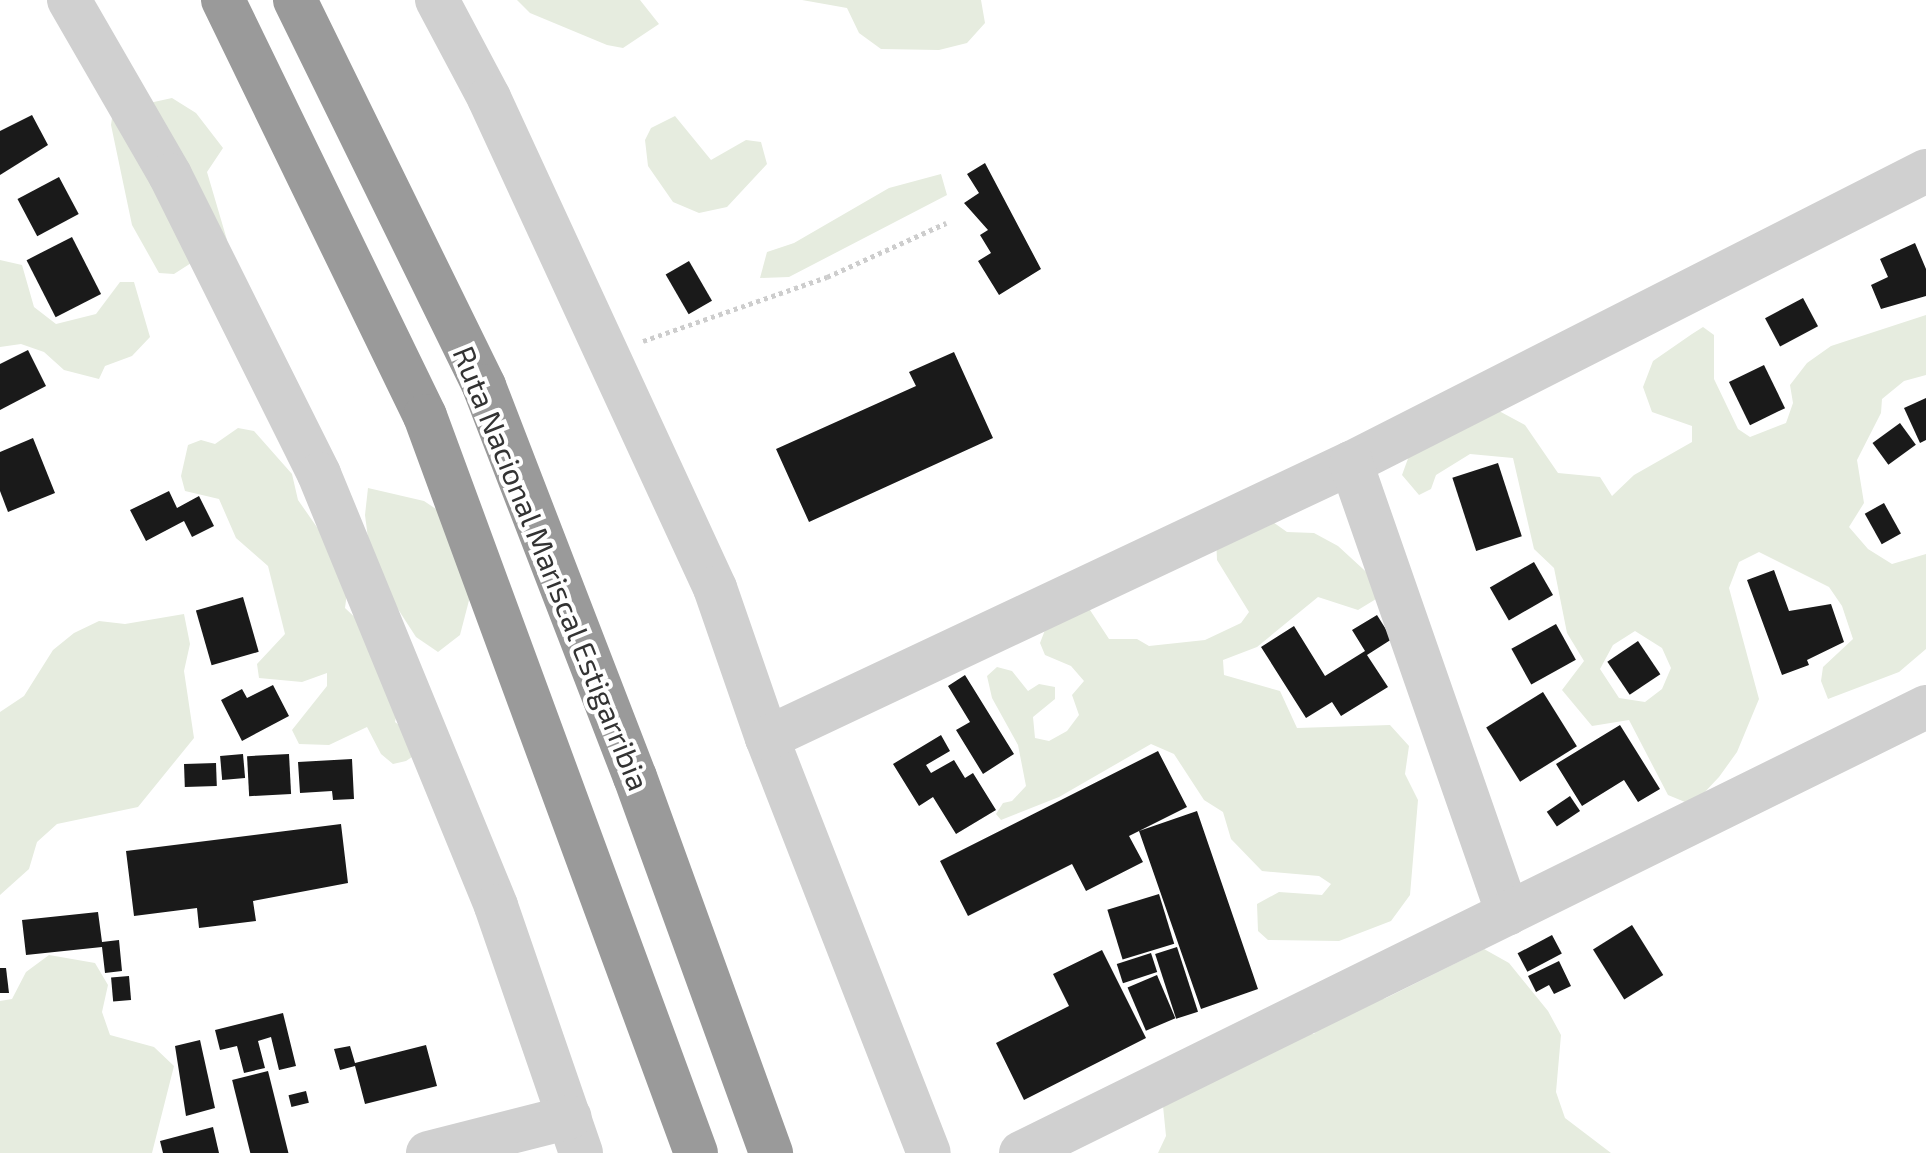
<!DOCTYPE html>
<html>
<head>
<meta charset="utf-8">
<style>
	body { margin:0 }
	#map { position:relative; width:1926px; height:1153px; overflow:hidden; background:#fff; font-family:"Exo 2",sans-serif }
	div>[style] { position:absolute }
	.green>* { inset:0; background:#e6ecdf }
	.building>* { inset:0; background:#1a1a1a; transform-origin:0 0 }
	.path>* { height:5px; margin-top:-2.5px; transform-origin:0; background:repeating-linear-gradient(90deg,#cdcdcd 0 4px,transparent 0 8px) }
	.minor>* { height:44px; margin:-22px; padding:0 22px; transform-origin:22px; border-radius:22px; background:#d0d0d0 }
	.highway>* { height:44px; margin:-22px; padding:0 22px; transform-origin:22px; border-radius:22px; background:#9a9a9a }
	span { translate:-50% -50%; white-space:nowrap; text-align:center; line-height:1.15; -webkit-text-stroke:8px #fff; paint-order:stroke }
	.street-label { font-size:30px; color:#333 }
</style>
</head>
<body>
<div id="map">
	<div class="green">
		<div style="clip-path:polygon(517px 0,640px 0,659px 24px,623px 48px,607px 45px,530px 13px)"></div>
		<div style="clip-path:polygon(802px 0,981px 0,985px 23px,967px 43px,939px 50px,881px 49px,859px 33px,847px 8px)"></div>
		<div style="clip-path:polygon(172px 98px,196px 113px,223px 148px,207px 172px,227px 240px,174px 274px,159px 273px,132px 225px,111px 125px,113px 111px)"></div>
		<div style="clip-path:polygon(675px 116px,711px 160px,746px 140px,761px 142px,767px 164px,727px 207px,699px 213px,673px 202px,648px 166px,645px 140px,651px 128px)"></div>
		<div style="clip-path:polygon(941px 174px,947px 195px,789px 277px,760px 278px,767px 252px,794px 243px,889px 188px)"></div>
		<div style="clip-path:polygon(0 260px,22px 265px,34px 307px,56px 324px,96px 314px,120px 282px,134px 282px,150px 337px,132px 356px,105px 366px,99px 379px,64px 370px,44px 352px,21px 344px,0 347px)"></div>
		<div style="clip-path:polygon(evenodd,1926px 315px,1926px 375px,1904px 381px,1882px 399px,1881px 413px,1857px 460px,1864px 503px,1849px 527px,1868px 549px,1892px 564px,1926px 554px,1926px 649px,1899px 672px,1828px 699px,1821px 681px,1823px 667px,1853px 639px,1842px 606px,1829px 587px,1759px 552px,1739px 562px,1729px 588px,1759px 699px,1737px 752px,1719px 777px,1703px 794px,1685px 802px,1668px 795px,1629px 720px,1592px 726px,1562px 690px,1584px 661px,1567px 633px,1554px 568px,1534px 549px,1513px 458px,1470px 454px,1436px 475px,1431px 489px,1419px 495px,1402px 475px,1421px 423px,1499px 411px,1525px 425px,1558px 473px,1600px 477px,1612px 496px,1634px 475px,1692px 442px,1692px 426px,1652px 412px,1643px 387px,1653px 361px,1692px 334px,1703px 327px,1714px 335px,1714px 379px,1738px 429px,1750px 437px,1786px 423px,1793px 403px,1790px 385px,1807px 363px,1831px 346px,1926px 315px,1635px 631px,1662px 648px,1671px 668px,1662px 689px,1645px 702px,1619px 698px,1600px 669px,1613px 645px,1635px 631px)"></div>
		<div style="clip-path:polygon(238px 428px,254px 431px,292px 474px,298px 500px,321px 533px,347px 593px,345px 608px,364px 626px,398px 709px,395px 722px,408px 732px,418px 753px,406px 761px,393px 764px,381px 754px,367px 727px,329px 745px,299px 744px,292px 730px,327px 686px,327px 673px,302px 682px,259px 678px,257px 664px,285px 634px,268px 566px,236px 538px,219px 499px,185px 491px,181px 476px,188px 445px,201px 440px,215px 444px)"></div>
		<div style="clip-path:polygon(368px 488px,424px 501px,448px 517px,479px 562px,460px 635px,438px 652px,416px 637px,372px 569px,365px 515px)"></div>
		<div style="clip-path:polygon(1250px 506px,1287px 532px,1314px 533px,1338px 546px,1375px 580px,1376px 599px,1358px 610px,1318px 597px,1257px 647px,1223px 660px,1224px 675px,1280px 691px,1297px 728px,1390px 725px,1409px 746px,1405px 774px,1418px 800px,1410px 895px,1391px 921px,1339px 941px,1268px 940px,1258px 931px,1257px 904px,1279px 892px,1322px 895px,1331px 884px,1319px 876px,1262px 871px,1231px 839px,1223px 812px,1204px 800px,1174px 754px,1151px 744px,1059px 797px,1001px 820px,996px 814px,1003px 803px,1012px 801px,1026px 786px,1018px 745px,992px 698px,987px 676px,997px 667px,1012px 671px,1028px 691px,1039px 684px,1055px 687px,1055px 699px,1033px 717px,1035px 738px,1049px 741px,1067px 731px,1079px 715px,1072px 695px,1084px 681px,1071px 666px,1045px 655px,1040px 643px,1045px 630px,1080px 608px,1090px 610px,1109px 639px,1137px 639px,1149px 646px,1205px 640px,1241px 623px,1249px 612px,1217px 560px,1216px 537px)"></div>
		<div style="clip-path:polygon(184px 614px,190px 644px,184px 671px,194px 738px,138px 807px,57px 824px,37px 842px,29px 869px,0 895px,0 712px,24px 696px,53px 650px,74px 633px,99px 621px,125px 624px)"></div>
		<div style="clip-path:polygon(1484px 949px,1509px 963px,1548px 1011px,1561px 1035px,1556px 1092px,1565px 1118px,1611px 1153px,1158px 1153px,1166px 1136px,1163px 1106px,1298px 1032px,1314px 1034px,1328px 1014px,1386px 998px)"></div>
		<div style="clip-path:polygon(49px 955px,95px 963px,108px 985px,102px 1012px,110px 1035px,154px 1047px,174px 1066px,152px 1153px,0 1153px,0 1001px,12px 999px,26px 972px)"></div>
	</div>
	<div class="building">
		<div style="clip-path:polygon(32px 115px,48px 145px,0 175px,0 131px)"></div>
		<div style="clip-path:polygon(985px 163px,1041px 269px,999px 295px,978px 261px,991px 253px,980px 235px,988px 230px,964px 203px,979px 193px,967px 174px)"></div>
		<div style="left:59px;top:177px;width:42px;height:47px;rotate:62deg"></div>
		<div style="left:72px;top:237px;width:64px;height:51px;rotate:63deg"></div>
		<div style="clip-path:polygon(1915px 243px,1926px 269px,1926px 296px,1881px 309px,1871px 285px,1888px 277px,1880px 259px)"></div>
		<div style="left:689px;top:261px;width:46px;height:27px;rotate:60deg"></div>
		<div style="left:1803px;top:298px;width:32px;height:43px;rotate:62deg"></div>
		<div style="clip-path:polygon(28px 350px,46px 386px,0 410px,0 364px)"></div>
		<div style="clip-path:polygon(954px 352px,993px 438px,809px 522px,776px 449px,916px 386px,909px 372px)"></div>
		<div style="left:1764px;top:365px;width:48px;height:39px;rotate:64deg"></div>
		<div style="clip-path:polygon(1926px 398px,1926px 440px,1920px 443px,1904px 408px)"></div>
		<div style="left:1900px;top:423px;width:27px;height:34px;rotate:54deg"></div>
		<div style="clip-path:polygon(33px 438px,55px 493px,8px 512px,0 491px,0 452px)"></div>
		<div style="left:1498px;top:463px;width:77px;height:48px;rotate:72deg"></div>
		<div style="clip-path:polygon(169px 491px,177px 508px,199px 496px,214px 526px,192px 537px,184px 521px,146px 541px,130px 510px)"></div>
		<div style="left:1884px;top:503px;width:35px;height:22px;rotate:61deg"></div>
		<div style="left:1534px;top:562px;width:38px;height:51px;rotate:60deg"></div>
		<div style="clip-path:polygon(1774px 570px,1789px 611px,1831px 604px,1844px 642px,1807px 660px,1809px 665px,1782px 675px,1747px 580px)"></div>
		<div style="left:243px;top:597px;width:57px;height:49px;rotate:74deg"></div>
		<div style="clip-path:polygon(1377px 615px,1392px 639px,1367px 655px,1388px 687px,1341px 716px,1332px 702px,1306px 718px,1261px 647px,1294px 626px,1325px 676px,1365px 651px,1352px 630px)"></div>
		<div style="left:1556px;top:624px;width:41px;height:51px;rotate:61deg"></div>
		<div style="left:1638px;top:641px;width:40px;height:37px;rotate:56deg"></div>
		<div style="clip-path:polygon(965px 675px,1014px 754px,983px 774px,956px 730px,970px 722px,948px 686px)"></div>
		<div style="clip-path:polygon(273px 685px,289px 716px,242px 741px,221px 700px,242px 689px,247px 698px)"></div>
		<div style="left:1543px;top:692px;width:64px;height:67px;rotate:58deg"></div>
		<div style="clip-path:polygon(1620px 725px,1660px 789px,1638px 802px,1624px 780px,1582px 806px,1556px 764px)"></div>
		<div style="clip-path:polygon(941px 735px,950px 751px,926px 765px,931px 773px,954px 760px,965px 778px,973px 773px,996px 810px,956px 834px,933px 797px,919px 806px,893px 764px)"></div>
		<div style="clip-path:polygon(1158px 751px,1187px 807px,1139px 831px,1197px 811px,1258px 989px,1201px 1009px,1139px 831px,1129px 836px,1143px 862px,1086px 891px,1072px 864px,968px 916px,940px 861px)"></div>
		<div style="left:243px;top:754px;width:24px;height:23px;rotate:85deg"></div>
		<div style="left:289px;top:754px;width:40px;height:42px;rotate:87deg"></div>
		<div style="clip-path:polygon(352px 759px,354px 799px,333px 800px,332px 791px,300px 793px,298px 762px)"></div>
		<div style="left:216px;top:763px;width:23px;height:32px;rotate:88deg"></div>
		<div style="left:1570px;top:796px;width:18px;height:28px;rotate:56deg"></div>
		<div style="clip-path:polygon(341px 824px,348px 883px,253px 901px,256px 921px,199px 928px,197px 908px,134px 916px,126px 851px)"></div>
		<div style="left:1159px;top:894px;width:52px;height:54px;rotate:73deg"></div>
		<div style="clip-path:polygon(98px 912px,102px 942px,119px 940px,122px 971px,105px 973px,102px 947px,26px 955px,22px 920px)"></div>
		<div style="left:1632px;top:925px;width:59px;height:46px;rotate:58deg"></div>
		<div style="left:1552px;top:935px;width:21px;height:39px;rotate:62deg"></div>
		<div style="left:1177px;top:947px;width:68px;height:23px;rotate:72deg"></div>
		<div style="clip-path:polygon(1102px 950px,1146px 1038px,1024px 1100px,996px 1043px,1069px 1006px,1053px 974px)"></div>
		<div style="left:1151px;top:953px;width:20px;height:36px;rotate:72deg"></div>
		<div style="clip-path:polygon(1559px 961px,1571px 986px,1554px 994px,1549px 985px,1536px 992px,1528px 976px)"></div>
		<div style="clip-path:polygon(0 968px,6px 968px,9px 993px,0 993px)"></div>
		<div style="left:1157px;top:975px;width:47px;height:32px;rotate:67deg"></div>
		<div style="left:129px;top:976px;width:24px;height:18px;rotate:85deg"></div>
		<div style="clip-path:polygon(283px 1013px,296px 1066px,279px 1070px,271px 1037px,258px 1041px,265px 1068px,244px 1073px,237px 1046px,220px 1050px,215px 1030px)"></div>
		<div style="clip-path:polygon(200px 1040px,215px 1108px,186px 1116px,175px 1046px)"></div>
		<div style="clip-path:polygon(426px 1045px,437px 1086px,365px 1104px,355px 1066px,340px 1070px,334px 1049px,350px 1046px,355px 1063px)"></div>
		<div style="left:268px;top:1071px;width:85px;height:37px;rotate:76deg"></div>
		<div style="left:306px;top:1091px;width:12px;height:18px;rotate:76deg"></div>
		<div style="clip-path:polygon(213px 1127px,219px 1153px,163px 1153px,160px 1141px)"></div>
	</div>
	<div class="path">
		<div style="left:643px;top:341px;width:195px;rotate:-19.2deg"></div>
		<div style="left:827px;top:277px;width:131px;rotate:-24.4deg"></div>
	</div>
	<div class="minor">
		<div style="left:69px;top:0;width:202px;rotate:60deg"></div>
		<div style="left:170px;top:175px;width:334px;rotate:63.5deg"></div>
		<div style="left:319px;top:474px;width:467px;rotate:67.7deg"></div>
		<div style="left:496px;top:906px;width:261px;rotate:71deg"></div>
		<div style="left:437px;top:0;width:111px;rotate:62deg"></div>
		<div style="left:489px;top:98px;width:540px;rotate:65.24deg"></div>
		<div style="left:715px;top:588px;width:159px;rotate:70.9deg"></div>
		<div style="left:767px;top:738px;width:445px;rotate:68.7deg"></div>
		<div style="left:1351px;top:463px;width:645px;rotate:-26.92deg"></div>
		<div style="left:767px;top:738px;width:646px;rotate:-25.22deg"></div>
		<div style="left:1351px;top:463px;width:477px;rotate:70.8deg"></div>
		<div style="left:428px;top:1153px;width:146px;rotate:-14.2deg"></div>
		<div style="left:1021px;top:1153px;width:1009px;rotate:-26.23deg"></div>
	</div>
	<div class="highway">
		<div style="left:223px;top:0;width:462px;rotate:64.1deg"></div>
		<div style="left:425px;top:416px;width:785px;rotate:69.81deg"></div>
		<div style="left:295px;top:0;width:430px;rotate:63.9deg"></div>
		<div style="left:484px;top:386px;width:419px;rotate:68.9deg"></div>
		<div style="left:635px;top:777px;width:400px;rotate:70.1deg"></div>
	</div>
	<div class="street-label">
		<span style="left:552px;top:568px;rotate:68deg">Ruta Nacional Mariscal Estigarribia</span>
	</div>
</div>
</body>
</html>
